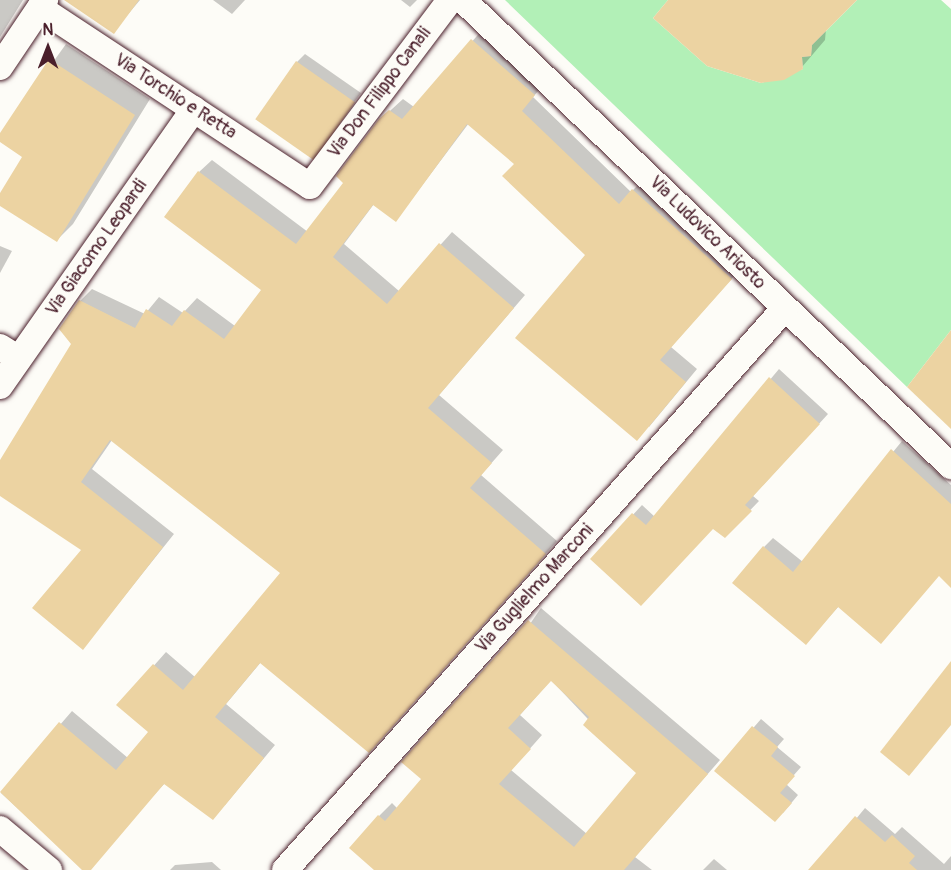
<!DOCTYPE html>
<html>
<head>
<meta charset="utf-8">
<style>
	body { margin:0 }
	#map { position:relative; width:951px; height:870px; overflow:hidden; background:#fdfcf7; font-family:Pangolin,sans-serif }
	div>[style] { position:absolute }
	.green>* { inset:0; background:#b2f0b7 }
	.shadow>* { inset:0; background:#0003 }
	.building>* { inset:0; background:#ecd3a2; transform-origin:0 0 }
	.roads { filter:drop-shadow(0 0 2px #4a1f2b) drop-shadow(0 0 2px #4a1f2b) }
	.minor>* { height:26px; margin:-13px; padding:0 13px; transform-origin:13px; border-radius:13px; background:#fdfcf7 }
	span { translate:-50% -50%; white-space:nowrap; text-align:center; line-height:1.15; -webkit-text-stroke:6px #fdfcf7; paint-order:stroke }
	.street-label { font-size:18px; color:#4a1f2b }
	.north { position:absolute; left:18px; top:18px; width:60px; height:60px; -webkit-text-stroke:4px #fdfcf7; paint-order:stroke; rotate:0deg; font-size:16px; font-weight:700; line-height:24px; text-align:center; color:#4a1f2b }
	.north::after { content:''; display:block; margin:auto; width:21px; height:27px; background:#4a1f2b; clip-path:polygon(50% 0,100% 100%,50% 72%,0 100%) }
</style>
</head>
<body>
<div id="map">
	<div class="green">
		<div style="clip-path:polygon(505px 0,668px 0,653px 18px,707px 66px,761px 83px,803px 69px,802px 57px,811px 56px,812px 45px,857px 0,941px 0,951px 9px,951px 330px,907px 387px)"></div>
	</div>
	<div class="shadow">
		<div style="clip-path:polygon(0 0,23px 0,0 37px)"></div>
		<div style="clip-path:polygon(67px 0,140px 0,113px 32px)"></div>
		<div style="clip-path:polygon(213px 0,245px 0,232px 14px)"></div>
		<div style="clip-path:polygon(401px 0,417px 0,410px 7px)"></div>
		<div style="clip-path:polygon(670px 0,855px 0,826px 29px,825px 40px,802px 67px)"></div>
		<div style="clip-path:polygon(484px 28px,546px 82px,533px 97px,631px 192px,645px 178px,743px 266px,671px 347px,697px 369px,649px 427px,587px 255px,516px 164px,469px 123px,396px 220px,374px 204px,344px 244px,399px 291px,452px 232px,525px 295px,439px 395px,503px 450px,481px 475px,557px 541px,381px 739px,261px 662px,226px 704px,275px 745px,225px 805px,165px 783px,85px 870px,1px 793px,72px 711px,128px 758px,150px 732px,119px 705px,166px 652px,195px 677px,283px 572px,112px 440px,92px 469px,174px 534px,83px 648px,83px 550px,0 495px,0 462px,73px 344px,80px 301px,92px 289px,145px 314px,159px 297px,183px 313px,197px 298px,235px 326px,263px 290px,199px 172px,212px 160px,308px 232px,345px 183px,380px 120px,403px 99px,414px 107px)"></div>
		<div style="clip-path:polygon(66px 44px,150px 99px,73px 224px,57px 240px,0 205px,24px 156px,0 136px)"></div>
		<div style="clip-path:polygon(305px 54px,361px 93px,319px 149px,297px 62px)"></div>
		<div style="clip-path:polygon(0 246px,12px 251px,0 273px)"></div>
		<div style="clip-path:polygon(779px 369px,828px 414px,753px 496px,759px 501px,734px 527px,713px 527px,592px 559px,642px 505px,655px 517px)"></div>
		<div style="clip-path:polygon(902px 441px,951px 485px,951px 586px,940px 575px,839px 606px,806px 643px,764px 547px,773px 538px,803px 562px)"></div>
		<div style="clip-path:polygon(evenodd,541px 608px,720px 760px,635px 857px,652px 870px,375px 870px,379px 816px,392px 803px,397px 808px,423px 779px,541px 608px,551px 680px,639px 773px,587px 834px,511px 770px,542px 735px,520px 715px,551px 680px)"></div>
		<div style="clip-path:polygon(761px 719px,784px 739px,777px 747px,801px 767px,786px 784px,798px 795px,783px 813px,716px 771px)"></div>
		<div style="clip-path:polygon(865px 808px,895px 834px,902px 827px,944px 864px,951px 856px,951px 870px,814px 870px)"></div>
		<div style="clip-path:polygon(714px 859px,727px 870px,703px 870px)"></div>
		<div style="clip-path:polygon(212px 862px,221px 870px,170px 870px,175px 865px)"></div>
	</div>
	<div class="building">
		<div style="clip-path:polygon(64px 0,139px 0,114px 34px)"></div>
		<div style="clip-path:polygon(668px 0,857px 0,812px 45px,811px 56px,802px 57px,803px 69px,784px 80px,761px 83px,707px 66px,653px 18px)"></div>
		<div style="clip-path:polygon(471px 39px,535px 95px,522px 111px,619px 204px,632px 189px,732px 279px,660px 360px,686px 382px,637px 441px,515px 338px,585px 255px,502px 176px,514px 164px,467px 124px,396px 222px,373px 205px,333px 257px,387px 304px,439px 243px,514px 308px,428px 408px,492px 463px,470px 488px,546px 554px,369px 753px,260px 663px,215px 717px,264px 758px,213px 820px,164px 784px,91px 870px,82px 870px,0 792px,59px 722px,116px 770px,148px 732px,116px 705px,153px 664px,183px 690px,280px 573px,110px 440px,81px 482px,163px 547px,83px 650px,32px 608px,81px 550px,0 496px,0 460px,71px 344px,59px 329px,79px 300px,135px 328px,146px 309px,172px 326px,184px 310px,224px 339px,261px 290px,164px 217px,198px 171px,296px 244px,343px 183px,336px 176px,379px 119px,389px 110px,402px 119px)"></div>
		<div style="clip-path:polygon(49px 59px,135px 115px,57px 242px,0 206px,0 193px,22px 157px,0 142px,0 133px)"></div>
		<div style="left:296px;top:61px;width:72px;height:71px;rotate:35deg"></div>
		<div style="clip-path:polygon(951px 330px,951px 429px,907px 387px)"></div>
		<div style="clip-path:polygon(769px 377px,820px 424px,745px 505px,752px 511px,725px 538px,713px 529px,641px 606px,590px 559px,632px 513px,646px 525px)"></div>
		<div style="clip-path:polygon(891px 449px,951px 504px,951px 588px,939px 576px,881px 644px,838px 607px,806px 645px,732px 583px,763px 546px,793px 572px)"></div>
		<div style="clip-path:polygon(evenodd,528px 620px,708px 774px,624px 870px,374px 870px,349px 848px,378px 815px,385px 821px,421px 779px,401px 762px,528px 620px,551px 681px,589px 717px,583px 725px,636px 773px,574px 847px,499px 784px,531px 749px,508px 728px,551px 681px)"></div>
		<div style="clip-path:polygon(951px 661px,951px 725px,909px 776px,880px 752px)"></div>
		<div style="clip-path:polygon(752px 726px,778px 747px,771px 756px,795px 776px,780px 793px,792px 803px,775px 822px,714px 771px)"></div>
		<div style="clip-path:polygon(855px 816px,885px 842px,892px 835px,915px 856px,909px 863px,917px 870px,808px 870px)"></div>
	</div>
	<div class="roads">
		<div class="minor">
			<div style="left:463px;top:0;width:675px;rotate:43.68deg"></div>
			<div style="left:40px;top:8px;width:323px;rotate:33.4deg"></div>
			<div style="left:310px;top:186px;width:233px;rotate:-53deg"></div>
			<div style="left:0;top:67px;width:81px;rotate:-56.1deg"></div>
			<div style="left:0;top:347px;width:22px;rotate:32deg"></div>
			<div style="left:0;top:386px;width:338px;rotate:-55deg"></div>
			<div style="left:0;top:829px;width:64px;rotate:39.9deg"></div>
			<div style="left:285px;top:870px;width:752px;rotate:-48.34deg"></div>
		</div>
	</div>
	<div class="street-label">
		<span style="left:380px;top:93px;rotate:-53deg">Via Don Filippo Canali</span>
		<span style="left:175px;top:97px;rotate:33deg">Via Torchio e Retta</span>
		<span style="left:707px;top:233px;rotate:44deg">Via Ludovico Ariosto</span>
		<span style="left:97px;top:248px;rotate:-55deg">Via Giacomo Leopardi</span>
		<span style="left:535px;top:589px;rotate:-48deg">Via Guglielmo Marconi</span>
	</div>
	<div class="north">N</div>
</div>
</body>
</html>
